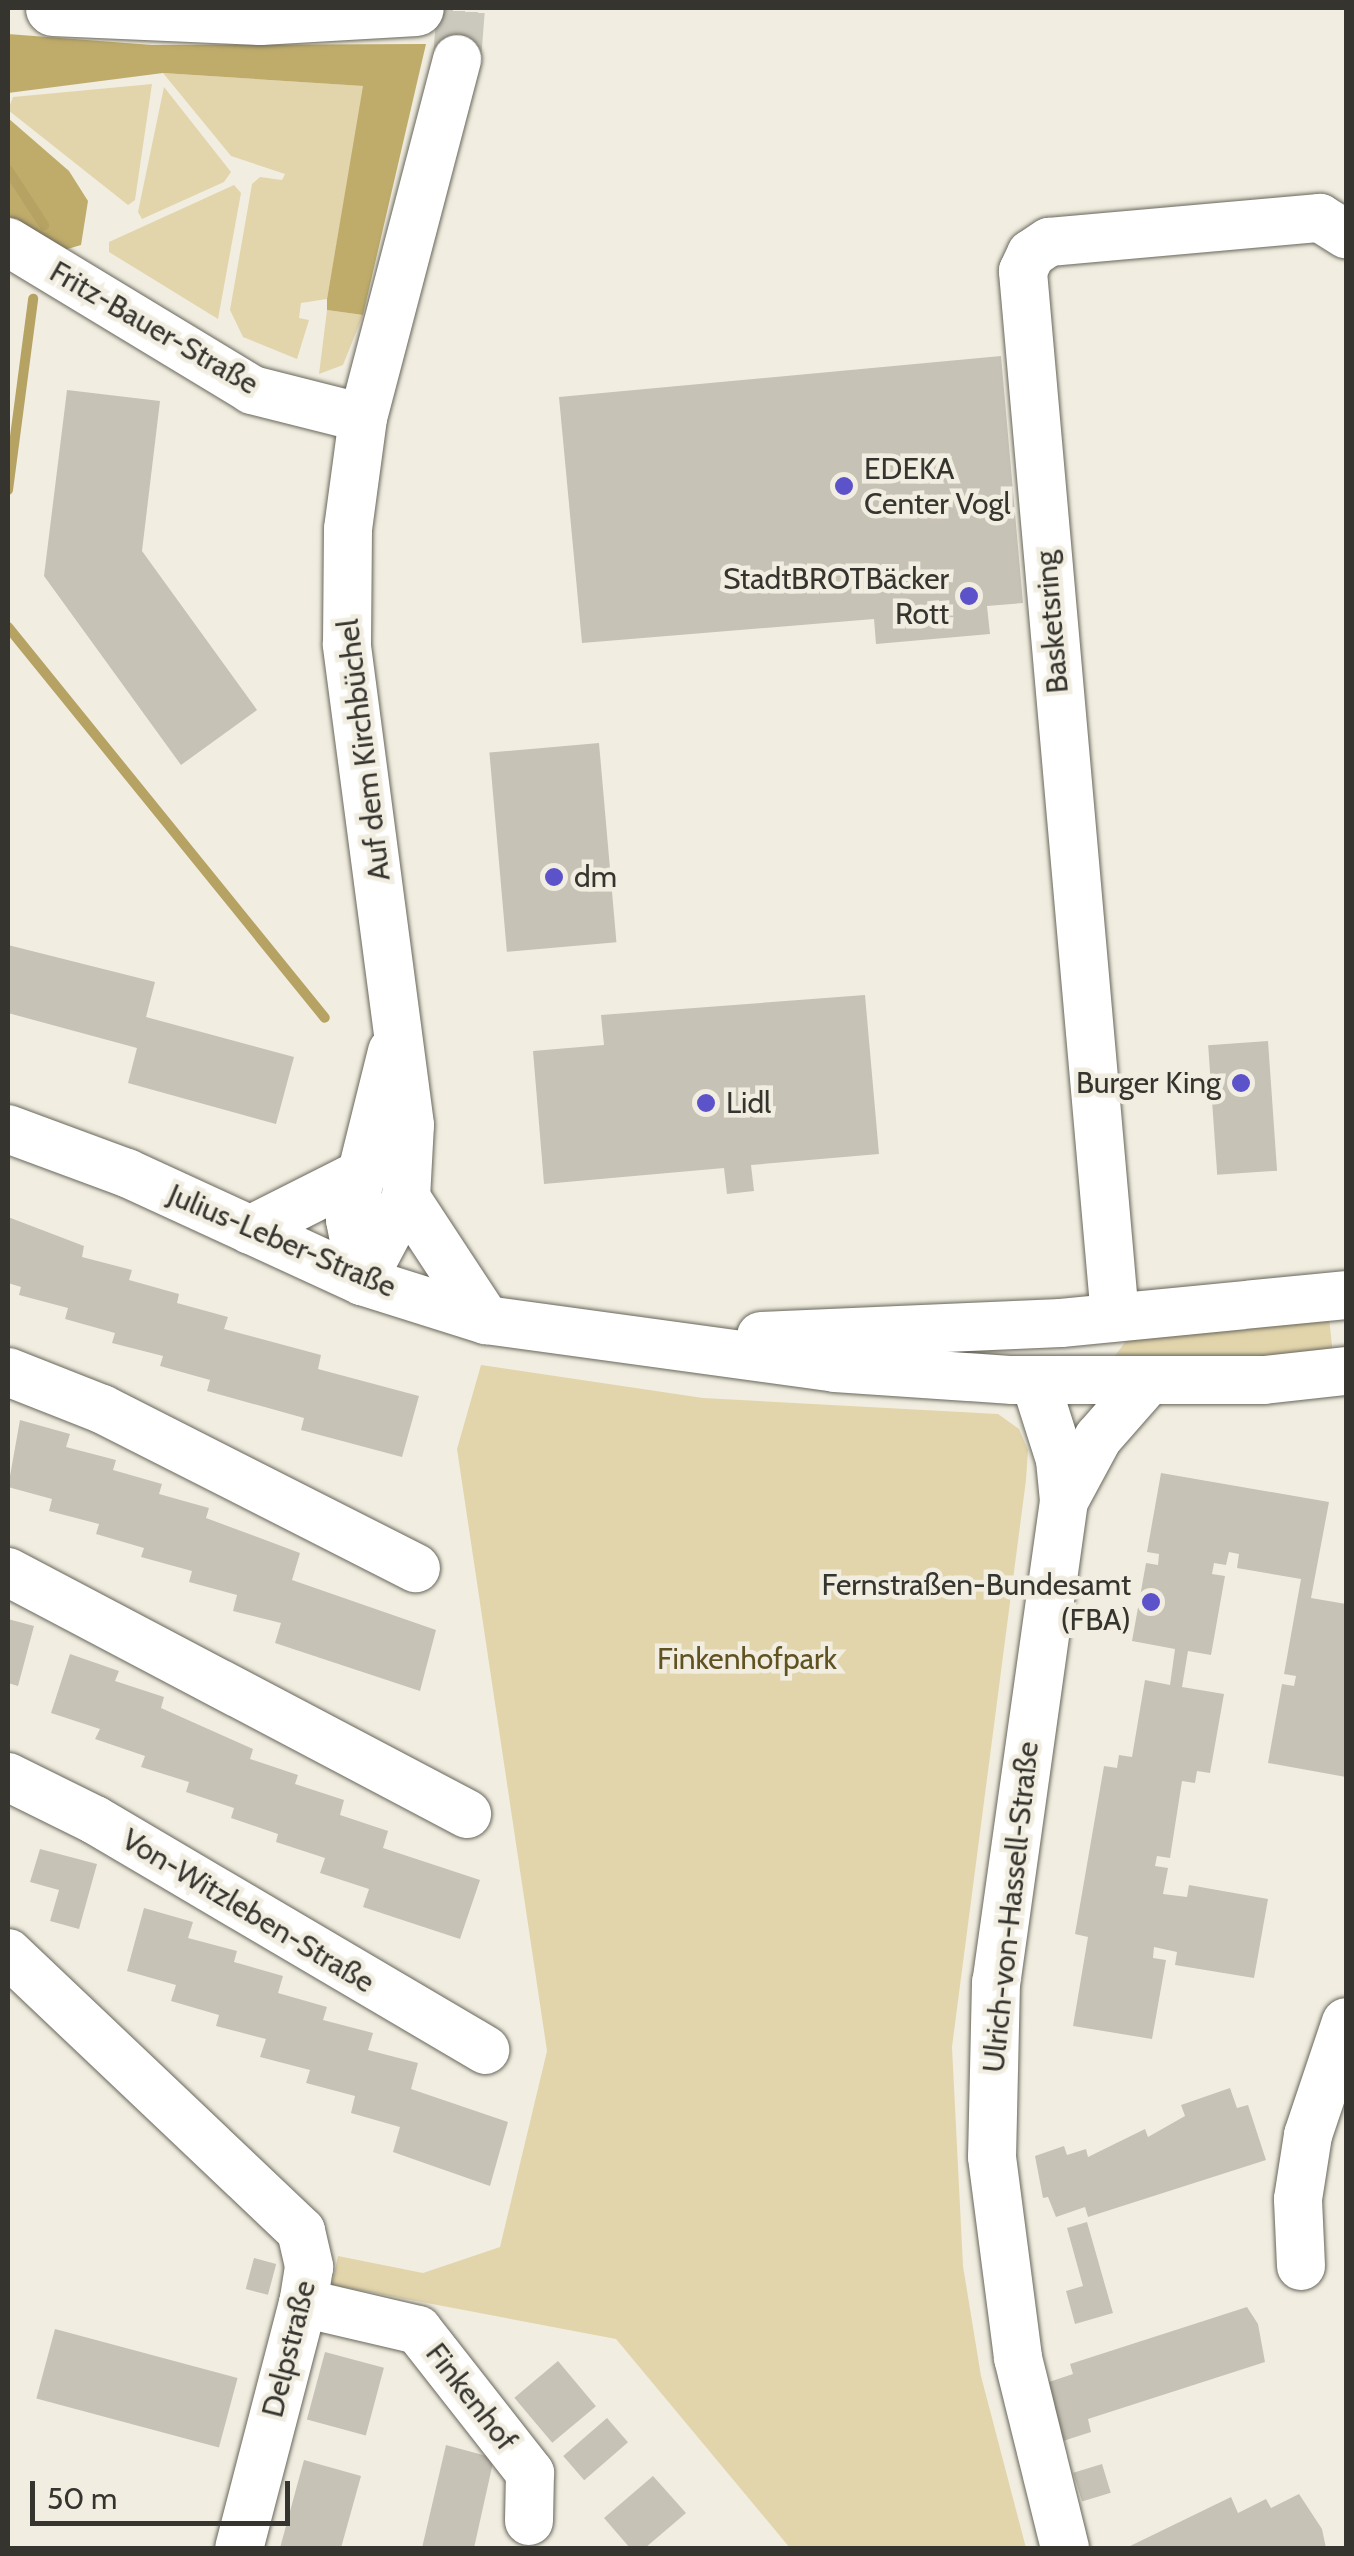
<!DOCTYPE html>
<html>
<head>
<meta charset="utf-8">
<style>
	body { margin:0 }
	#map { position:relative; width:1354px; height:2556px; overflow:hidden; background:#f1eee1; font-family:Cabin,sans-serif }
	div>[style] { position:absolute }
	.green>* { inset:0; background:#e2d5ac }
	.forest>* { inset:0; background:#bfac6b }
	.stream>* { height:10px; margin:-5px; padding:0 5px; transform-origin:5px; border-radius:5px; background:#b6a262 }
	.building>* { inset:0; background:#c6c2b6; transform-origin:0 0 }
	.minor-tunnel>* { height:48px; margin-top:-24px; transform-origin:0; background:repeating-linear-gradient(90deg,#cbc9bd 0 48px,transparent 0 72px) }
	.roads { filter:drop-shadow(0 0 2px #69665b) drop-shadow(0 0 2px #69665b) }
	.minor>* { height:48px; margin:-24px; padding:0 24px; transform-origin:24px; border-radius:24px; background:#fff }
	.highway>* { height:55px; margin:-27.5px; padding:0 27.5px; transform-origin:27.5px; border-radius:27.5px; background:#fff }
	.dots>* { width:28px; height:28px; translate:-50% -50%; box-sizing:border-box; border:5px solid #f1eee1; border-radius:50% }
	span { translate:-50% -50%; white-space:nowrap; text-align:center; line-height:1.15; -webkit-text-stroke:9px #f1eee1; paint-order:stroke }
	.street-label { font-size:30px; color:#35342f }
	.poi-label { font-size:30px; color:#35342f }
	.left { translate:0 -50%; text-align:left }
	.right { translate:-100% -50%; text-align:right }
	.park-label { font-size:30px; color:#605221 }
	.frame { position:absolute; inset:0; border:10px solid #35342f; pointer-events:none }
	.scale { position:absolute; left:30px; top:2481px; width:260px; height:45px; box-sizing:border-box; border:5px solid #35342f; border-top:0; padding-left:12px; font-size:30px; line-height:35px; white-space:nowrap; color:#35342f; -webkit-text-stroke:8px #f1eee1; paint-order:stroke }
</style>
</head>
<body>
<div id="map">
	<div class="green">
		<div style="clip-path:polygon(163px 73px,364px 86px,327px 299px,301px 303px,299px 318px,309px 320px,297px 359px,243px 337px,230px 310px,252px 184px,260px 177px,282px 180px,285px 174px,231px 156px)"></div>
		<div style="clip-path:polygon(152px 84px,135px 200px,128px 205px,8px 110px,13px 97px)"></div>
		<div style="clip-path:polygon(164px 87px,231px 172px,224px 182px,142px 219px,138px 212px)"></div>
		<div style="clip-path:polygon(234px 185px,241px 193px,218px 319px,109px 252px,109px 242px)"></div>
		<div style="clip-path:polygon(327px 310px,363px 315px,343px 365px,319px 374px)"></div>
		<div style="clip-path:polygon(1328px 1308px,1334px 1364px,1110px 1362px,1130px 1336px)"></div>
		<div style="clip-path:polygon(481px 1365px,703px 1398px,998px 1414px,1019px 1429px,1028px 1450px,1026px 1480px,952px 2047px,963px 2266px,981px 2376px,1026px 2548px,790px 2548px,616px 2339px,332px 2285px,338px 2256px,423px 2273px,500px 2247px,547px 2051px,457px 1449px)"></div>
	</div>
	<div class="forest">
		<div style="clip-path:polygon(8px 34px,152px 45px,426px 44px,363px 315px,327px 310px,327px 299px,363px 86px,163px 73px,8px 93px)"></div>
		<div style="clip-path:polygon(8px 118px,69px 171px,88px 201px,81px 245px,64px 250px,8px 216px)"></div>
	</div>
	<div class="stream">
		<div style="left:8px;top:170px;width:66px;rotate:56.8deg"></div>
		<div style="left:8px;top:490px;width:193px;rotate:-82.5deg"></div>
		<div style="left:8px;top:627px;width:503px;rotate:50.97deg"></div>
	</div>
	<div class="building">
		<div style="clip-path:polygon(1001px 356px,1023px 603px,987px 606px,990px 634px,876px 644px,874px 619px,582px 643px,559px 397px)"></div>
		<div style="clip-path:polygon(67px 390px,160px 401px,142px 551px,257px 710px,181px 765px,44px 576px)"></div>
		<div style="left:599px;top:743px;width:200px;height:110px;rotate:85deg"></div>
		<div style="clip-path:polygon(8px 945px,155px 982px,146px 1017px,294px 1057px,276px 1124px,128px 1083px,137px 1048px,8px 1013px)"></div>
		<div style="clip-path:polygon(865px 995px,879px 1154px,751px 1165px,754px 1191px,727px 1194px,724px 1168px,544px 1184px,533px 1051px,604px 1045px,601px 1015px)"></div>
		<div style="left:1268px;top:1041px;width:130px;height:60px;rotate:86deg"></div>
		<div style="clip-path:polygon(8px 1217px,84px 1246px,82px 1257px,132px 1270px,129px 1280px,179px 1294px,177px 1303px,228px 1317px,224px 1329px,321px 1355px,318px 1369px,419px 1396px,402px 1457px,301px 1430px,304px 1418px,207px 1391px,210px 1380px,160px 1366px,163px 1356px,112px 1343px,115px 1333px,65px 1319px,68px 1308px,19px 1295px,21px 1287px,8px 1283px)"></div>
		<div style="clip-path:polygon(20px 1420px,70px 1434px,66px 1447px,116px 1460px,113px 1470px,162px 1484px,159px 1494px,209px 1508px,206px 1518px,300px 1553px,292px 1580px,436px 1630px,420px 1691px,275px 1643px,281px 1623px,233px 1611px,237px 1595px,189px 1582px,192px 1571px,141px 1557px,144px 1548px,96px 1534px,99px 1524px,49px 1511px,52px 1499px,8px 1487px)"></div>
		<div style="clip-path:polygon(1161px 1473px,1329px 1502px,1311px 1598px,1346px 1604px,1346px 1777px,1268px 1763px,1282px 1684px,1294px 1686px,1296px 1676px,1284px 1674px,1301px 1579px,1237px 1568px,1239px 1554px,1229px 1552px,1226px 1565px,1214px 1563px,1212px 1574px,1225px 1576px,1211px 1655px,1188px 1651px,1182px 1687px,1224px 1694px,1210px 1773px,1197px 1771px,1195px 1783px,1182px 1781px,1170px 1858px,1157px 1856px,1155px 1866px,1168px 1868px,1163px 1894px,1187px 1897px,1189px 1885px,1268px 1899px,1254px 1978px,1175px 1965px,1177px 1952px,1154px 1947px,1153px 1958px,1166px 1960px,1152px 2039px,1073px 2026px,1088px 1937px,1075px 1934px,1104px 1766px,1117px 1768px,1119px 1755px,1132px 1757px,1145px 1680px,1170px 1685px,1175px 1649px,1132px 1641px,1146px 1563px,1158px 1565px,1159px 1554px,1147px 1552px)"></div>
		<div style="clip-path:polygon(8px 1619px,34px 1626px,18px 1686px,8px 1683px)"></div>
		<div style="clip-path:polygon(70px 1654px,119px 1671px,115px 1681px,164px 1697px,161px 1708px,253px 1749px,250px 1759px,298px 1775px,295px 1784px,344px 1800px,340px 1815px,388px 1831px,383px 1848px,480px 1880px,460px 1939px,363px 1907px,369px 1889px,320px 1873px,325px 1858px,276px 1842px,278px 1834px,231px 1818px,234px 1808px,186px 1792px,189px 1782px,141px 1767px,145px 1756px,95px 1739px,100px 1729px,51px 1713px)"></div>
		<div style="clip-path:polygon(40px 1849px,97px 1864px,79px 1929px,50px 1921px,59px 1890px,30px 1882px)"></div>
		<div style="clip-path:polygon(144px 1908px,193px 1922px,188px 1938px,237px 1951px,234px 1962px,283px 1976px,278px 1993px,327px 2007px,323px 2020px,373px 2033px,368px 2050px,418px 2063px,411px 2089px,508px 2122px,490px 2186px,393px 2152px,400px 2127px,351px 2113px,355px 2096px,306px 2083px,310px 2070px,260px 2057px,266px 2039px,216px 2026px,219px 2015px,171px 2001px,176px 1985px,127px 1971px)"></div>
		<div style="clip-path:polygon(1230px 2088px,1237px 2108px,1248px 2105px,1266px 2160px,1088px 2217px,1085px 2207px,1056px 2217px,1048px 2197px,1043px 2198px,1035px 2156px,1064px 2146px,1067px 2155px,1086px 2149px,1088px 2157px,1145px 2129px,1148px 2137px,1185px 2116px,1181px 2105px)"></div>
		<div style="clip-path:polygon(1087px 2222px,1113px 2313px,1075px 2324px,1066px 2291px,1083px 2286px,1067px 2228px)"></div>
		<div style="left:254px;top:2258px;width:23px;height:32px;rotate:15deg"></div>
		<div style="clip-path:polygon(1247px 2307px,1258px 2324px,1265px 2362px,1088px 2419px,1091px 2432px,1063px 2441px,1049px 2382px,1073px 2374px,1070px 2364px)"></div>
		<div style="left:55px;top:2329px;width:189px;height:72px;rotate:15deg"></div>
		<div style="left:325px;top:2352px;width:61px;height:70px;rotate:15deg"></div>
		<div style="left:558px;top:2361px;width:59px;height:57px;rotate:50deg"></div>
		<div style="left:607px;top:2418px;width:32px;height:58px;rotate:49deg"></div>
		<div style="clip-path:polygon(446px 2445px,494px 2458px,474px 2548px,422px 2548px)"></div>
		<div style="clip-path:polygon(304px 2460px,361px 2476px,341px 2548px,280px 2548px)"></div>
		<div style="left:1102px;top:2464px;width:30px;height:30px;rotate:73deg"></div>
		<div style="clip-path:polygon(653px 2476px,686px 2513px,645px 2548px,630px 2548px,604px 2518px)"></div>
		<div style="clip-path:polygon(1299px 2494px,1322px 2529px,1326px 2548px,1126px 2548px,1231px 2497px,1238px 2513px,1266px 2499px,1271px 2508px)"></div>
	</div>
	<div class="minor-tunnel">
		<div style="left:457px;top:59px;width:51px;rotate:-85.5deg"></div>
	</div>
	<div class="roads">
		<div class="minor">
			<div style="left:8px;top:242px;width:285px;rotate:31.2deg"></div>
			<div style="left:252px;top:390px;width:114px;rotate:14.2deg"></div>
			<div style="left:8px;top:1129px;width:127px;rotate:20.3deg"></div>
			<div style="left:127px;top:1173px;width:259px;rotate:24.7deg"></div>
			<div style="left:362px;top:1281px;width:130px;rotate:17.5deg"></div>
			<div style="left:486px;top:1320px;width:352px;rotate:7.8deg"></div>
			<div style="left:835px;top:1368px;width:178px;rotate:3.9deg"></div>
			<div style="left:1013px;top:1380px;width:251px"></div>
			<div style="left:1264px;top:1380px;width:82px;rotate:-6.3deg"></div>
			<div style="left:406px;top:1198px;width:146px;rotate:56.7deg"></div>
			<div style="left:250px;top:1230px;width:120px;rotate:-26.8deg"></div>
			<div style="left:362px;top:1281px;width:94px;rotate:-62.1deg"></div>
			<div style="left:406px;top:1198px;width:73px;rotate:-86.9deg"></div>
			<div style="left:410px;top:1125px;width:485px;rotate:-97.5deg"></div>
			<div style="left:347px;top:644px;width:115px;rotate:-89.5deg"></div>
			<div style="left:348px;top:529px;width:112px;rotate:-82.3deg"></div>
			<div style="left:363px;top:418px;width:371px;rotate:-75.3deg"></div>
			<div style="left:362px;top:1281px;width:62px;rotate:-101.1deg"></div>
			<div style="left:350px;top:1220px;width:174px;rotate:-76deg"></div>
			<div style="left:1115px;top:1317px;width:1050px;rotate:-95.03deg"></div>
			<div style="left:1023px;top:271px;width:19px;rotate:-65deg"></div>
			<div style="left:1031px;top:254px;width:22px;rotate:-34deg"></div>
			<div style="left:1049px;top:242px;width:272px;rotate:-5.1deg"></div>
			<div style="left:1320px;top:218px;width:31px;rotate:32deg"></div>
			<div style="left:761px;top:1336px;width:300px;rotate:-2.5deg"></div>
			<div style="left:1061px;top:1323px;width:286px;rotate:-5.6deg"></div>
			<div style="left:8px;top:1372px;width:101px;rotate:21.5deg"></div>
			<div style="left:102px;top:1409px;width:352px;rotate:26.9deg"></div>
			<div style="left:1035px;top:1381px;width:83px;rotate:72.4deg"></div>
			<div style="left:1060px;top:1460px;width:41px;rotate:84.4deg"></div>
			<div style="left:1064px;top:1501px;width:486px;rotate:98deg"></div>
			<div style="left:996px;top:1982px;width:175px;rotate:91.3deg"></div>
			<div style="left:992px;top:2157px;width:203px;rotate:82.6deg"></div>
			<div style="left:1018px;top:2358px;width:196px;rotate:76.1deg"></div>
			<div style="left:1064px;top:1501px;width:72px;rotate:-61.6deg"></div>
			<div style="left:1098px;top:1438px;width:74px;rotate:-48.8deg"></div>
			<div style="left:8px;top:1572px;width:519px;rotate:27.8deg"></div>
			<div style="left:8px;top:1777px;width:97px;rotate:26.3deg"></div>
			<div style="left:95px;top:1820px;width:453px;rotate:30.5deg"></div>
			<div style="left:8px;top:1953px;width:404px;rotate:43.5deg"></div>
			<div style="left:301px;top:2231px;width:37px;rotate:77deg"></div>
			<div style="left:309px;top:2267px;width:36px;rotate:99deg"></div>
			<div style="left:303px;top:2303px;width:253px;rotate:104.6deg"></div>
			<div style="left:1301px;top:2266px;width:67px;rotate:-92.6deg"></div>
			<div style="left:1298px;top:2199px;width:65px;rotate:-81.1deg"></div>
			<div style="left:1308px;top:2135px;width:119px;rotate:-71.4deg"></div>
			<div style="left:303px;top:2303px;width:118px;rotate:13.2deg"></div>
			<div style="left:418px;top:2330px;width:182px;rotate:51.9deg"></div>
			<div style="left:530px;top:2473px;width:48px;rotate:91.2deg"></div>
		</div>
		<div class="highway">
			<div style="left:53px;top:8px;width:207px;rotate:2.5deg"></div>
			<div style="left:260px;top:17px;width:156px;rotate:-3.3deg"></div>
		</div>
	</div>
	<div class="dots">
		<div style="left:844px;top:486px;background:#5c52ca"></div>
		<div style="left:969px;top:596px;background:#5c52ca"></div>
		<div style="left:554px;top:877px;background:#5c52ca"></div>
		<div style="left:1241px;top:1083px;background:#5c52ca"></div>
		<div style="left:706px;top:1103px;background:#5c52ca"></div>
		<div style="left:1151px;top:1602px;background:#5c52ca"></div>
	</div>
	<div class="street-label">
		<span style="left:154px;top:328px;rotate:30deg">Fritz-Bauer-Straße</span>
		<span style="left:1052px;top:622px;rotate:-95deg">Basketsring</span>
		<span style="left:364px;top:750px;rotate:-97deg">Auf dem Kirchbüchel</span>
		<span style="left:282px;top:1241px;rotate:23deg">Julius-Leber-Straße</span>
		<span style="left:1011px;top:1907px;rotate:-84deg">Ulrich-von-Hassell-Straße</span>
		<span style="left:248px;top:1911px;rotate:31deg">Von-Witzleben-Straße</span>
		<span style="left:289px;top:2349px;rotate:-76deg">Delpstraße</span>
		<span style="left:471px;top:2397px;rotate:52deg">Finkenhof</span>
	</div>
	<div class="poi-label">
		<span class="left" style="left:864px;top:486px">EDEKA<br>Center Vogl</span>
		<span class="right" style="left:949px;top:596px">StadtBROTBäcker<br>Rott</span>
		<span class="left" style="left:574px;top:877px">dm</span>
		<span class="right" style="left:1221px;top:1083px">Burger King</span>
		<span class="left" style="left:726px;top:1103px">Lidl</span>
		<span class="right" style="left:1131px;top:1602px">Fernstraßen-Bundesamt<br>(FBA)</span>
	</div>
	<div class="park-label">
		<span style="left:747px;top:1659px">Finkenhofpark</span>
	</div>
	<div class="frame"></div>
	<div class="scale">50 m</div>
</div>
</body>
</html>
